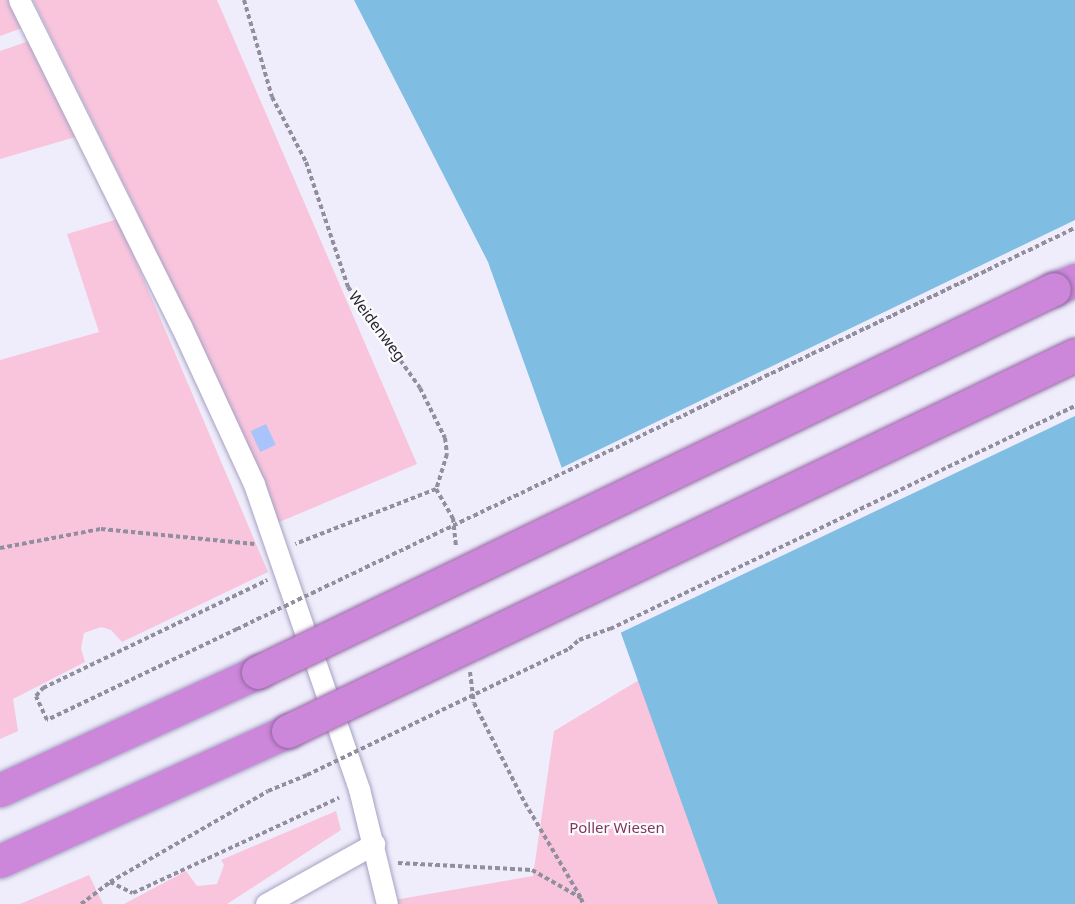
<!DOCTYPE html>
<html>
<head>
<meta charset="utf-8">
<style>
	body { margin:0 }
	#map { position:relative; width:1075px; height:904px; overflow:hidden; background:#efedfb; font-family:"Noto Sans",sans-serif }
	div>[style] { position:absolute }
	.green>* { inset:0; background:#f8c5dd }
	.water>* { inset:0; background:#80bde2 }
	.pier>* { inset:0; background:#efedfb }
	.building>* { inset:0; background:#a9c4fa; transform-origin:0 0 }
	.path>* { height:4px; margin-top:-2px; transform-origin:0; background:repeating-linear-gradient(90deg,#918f9d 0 4.5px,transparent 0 7.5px) }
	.roads { filter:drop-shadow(0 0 2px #a6a1c3) drop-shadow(0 0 2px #a6a1c3) }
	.street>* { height:21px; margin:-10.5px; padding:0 10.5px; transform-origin:10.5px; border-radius:10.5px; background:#fff }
	.highway>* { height:33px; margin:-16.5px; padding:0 16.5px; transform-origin:16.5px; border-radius:16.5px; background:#cc87db }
	.path-bridge>* { height:4px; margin-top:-2px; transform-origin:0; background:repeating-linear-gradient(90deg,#918f9d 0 4.5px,transparent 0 7.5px) }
	.bridges { filter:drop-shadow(0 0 2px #9265a0) drop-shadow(0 0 2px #9265a0) }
	.highway-bridge>* { height:33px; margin:-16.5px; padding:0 16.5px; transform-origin:16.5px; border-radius:16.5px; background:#cc87db }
	span { translate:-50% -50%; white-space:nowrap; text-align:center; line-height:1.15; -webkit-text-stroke:4.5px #fcfcfc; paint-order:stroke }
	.street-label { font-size:15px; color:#272533 }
	.park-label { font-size:15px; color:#80375f }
</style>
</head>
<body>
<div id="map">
	<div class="green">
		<div style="clip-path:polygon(0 0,9px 0,22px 28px,0 36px)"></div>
		<div style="clip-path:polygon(33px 0,217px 0,417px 464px,277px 523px,136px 209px)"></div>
		<div style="clip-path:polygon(32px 40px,79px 136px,0 159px,0 51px)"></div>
		<div style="clip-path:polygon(118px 219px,268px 572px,122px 642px,111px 630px,101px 627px,84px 633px,81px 648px,85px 662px,13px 699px,18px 731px,0 739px,0 360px,99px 332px,67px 234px)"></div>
		<div style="clip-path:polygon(649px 674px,721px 904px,395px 904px,394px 900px,533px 876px,554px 731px)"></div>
		<div style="clip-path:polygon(336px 811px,341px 830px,227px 904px,124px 904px,186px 871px,197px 886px,217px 884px,224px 865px,221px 860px)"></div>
		<div style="clip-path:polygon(89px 875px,103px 904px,20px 904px)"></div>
	</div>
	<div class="water">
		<div style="clip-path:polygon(354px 0,1075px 0,1075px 904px,718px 904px,488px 262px)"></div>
	</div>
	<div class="pier">
		<div style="clip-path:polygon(1075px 220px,1075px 416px,618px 634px,559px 469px)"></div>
	</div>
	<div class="building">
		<div style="left:266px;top:424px;width:23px;height:17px;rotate:65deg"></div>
	</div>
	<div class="path">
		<div style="left:244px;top:0;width:101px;rotate:73.9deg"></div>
		<div style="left:272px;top:97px;width:73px;rotate:62.4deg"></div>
		<div style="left:306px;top:162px;width:132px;rotate:71.4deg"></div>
		<div style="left:348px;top:287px;width:124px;rotate:54.5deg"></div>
		<div style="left:420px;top:388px;width:56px;rotate:63.4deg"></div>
		<div style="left:445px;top:438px;width:16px;rotate:83deg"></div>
		<div style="left:447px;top:454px;width:37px;rotate:107deg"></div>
		<div style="left:436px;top:489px;width:151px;rotate:158.7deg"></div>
		<div style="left:436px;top:489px;width:34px;rotate:60deg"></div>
		<div style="left:453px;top:518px;width:30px;rotate:84deg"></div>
		<div style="left:0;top:548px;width:103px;rotate:-10.7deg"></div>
		<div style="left:101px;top:529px;width:154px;rotate:5.6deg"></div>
		<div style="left:237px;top:629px;width:211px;rotate:154.4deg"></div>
		<div style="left:47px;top:720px;width:26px;rotate:-115deg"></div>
		<div style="left:36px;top:696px;width:11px;rotate:-49deg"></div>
		<div style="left:43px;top:688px;width:249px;rotate:-25.7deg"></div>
		<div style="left:579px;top:640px;width:33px;rotate:-20deg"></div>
		<div style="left:610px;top:629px;width:516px;rotate:-25.62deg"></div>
		<div style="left:470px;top:672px;width:31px;rotate:83deg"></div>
		<div style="left:474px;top:703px;width:112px;rotate:63deg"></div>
		<div style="left:525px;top:803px;width:110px;rotate:59.5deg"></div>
		<div style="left:398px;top:863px;width:134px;rotate:3deg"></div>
		<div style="left:532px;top:870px;width:56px;rotate:29.7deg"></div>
		<div style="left:581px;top:898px;width:6px;rotate:72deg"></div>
		<div style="left:110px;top:882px;width:25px;rotate:26deg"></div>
		<div style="left:133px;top:893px;width:227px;rotate:-24.8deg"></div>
		<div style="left:81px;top:904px;width:36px;rotate:-37deg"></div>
		<div style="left:110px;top:882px;width:182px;rotate:-29.9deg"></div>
		<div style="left:268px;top:791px;width:42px;rotate:-22.3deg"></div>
	</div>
	<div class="roads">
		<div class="street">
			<div style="left:19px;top:0;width:364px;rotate:63.6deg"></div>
			<div style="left:181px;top:326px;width:174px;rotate:65.2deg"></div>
			<div style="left:254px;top:484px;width:323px;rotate:71deg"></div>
			<div style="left:359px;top:789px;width:118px;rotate:76.3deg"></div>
			<div style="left:266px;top:904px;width:124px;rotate:-29.1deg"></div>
		</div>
		<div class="highway">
			<div style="left:1054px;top:289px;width:23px;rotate:-23deg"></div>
			<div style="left:0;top:790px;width:284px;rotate:-24.6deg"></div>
			<div style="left:0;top:861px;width:316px;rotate:-24.3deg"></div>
		</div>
	</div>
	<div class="path-bridge">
		<div style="left:237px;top:629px;width:929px;rotate:-25.57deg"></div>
		<div style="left:307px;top:775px;width:291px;rotate:-25.7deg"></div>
		<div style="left:569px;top:649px;width:13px;rotate:-42deg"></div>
	</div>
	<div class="bridges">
		<div class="highway-bridge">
			<div style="left:258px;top:672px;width:883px;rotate:-25.69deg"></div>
			<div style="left:288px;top:731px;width:872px;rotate:-25.54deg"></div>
		</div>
	</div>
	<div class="street-label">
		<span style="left:377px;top:326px;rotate:53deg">Weidenweg</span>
	</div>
	<div class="park-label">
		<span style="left:617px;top:828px">Poller Wiesen</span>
	</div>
</div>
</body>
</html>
